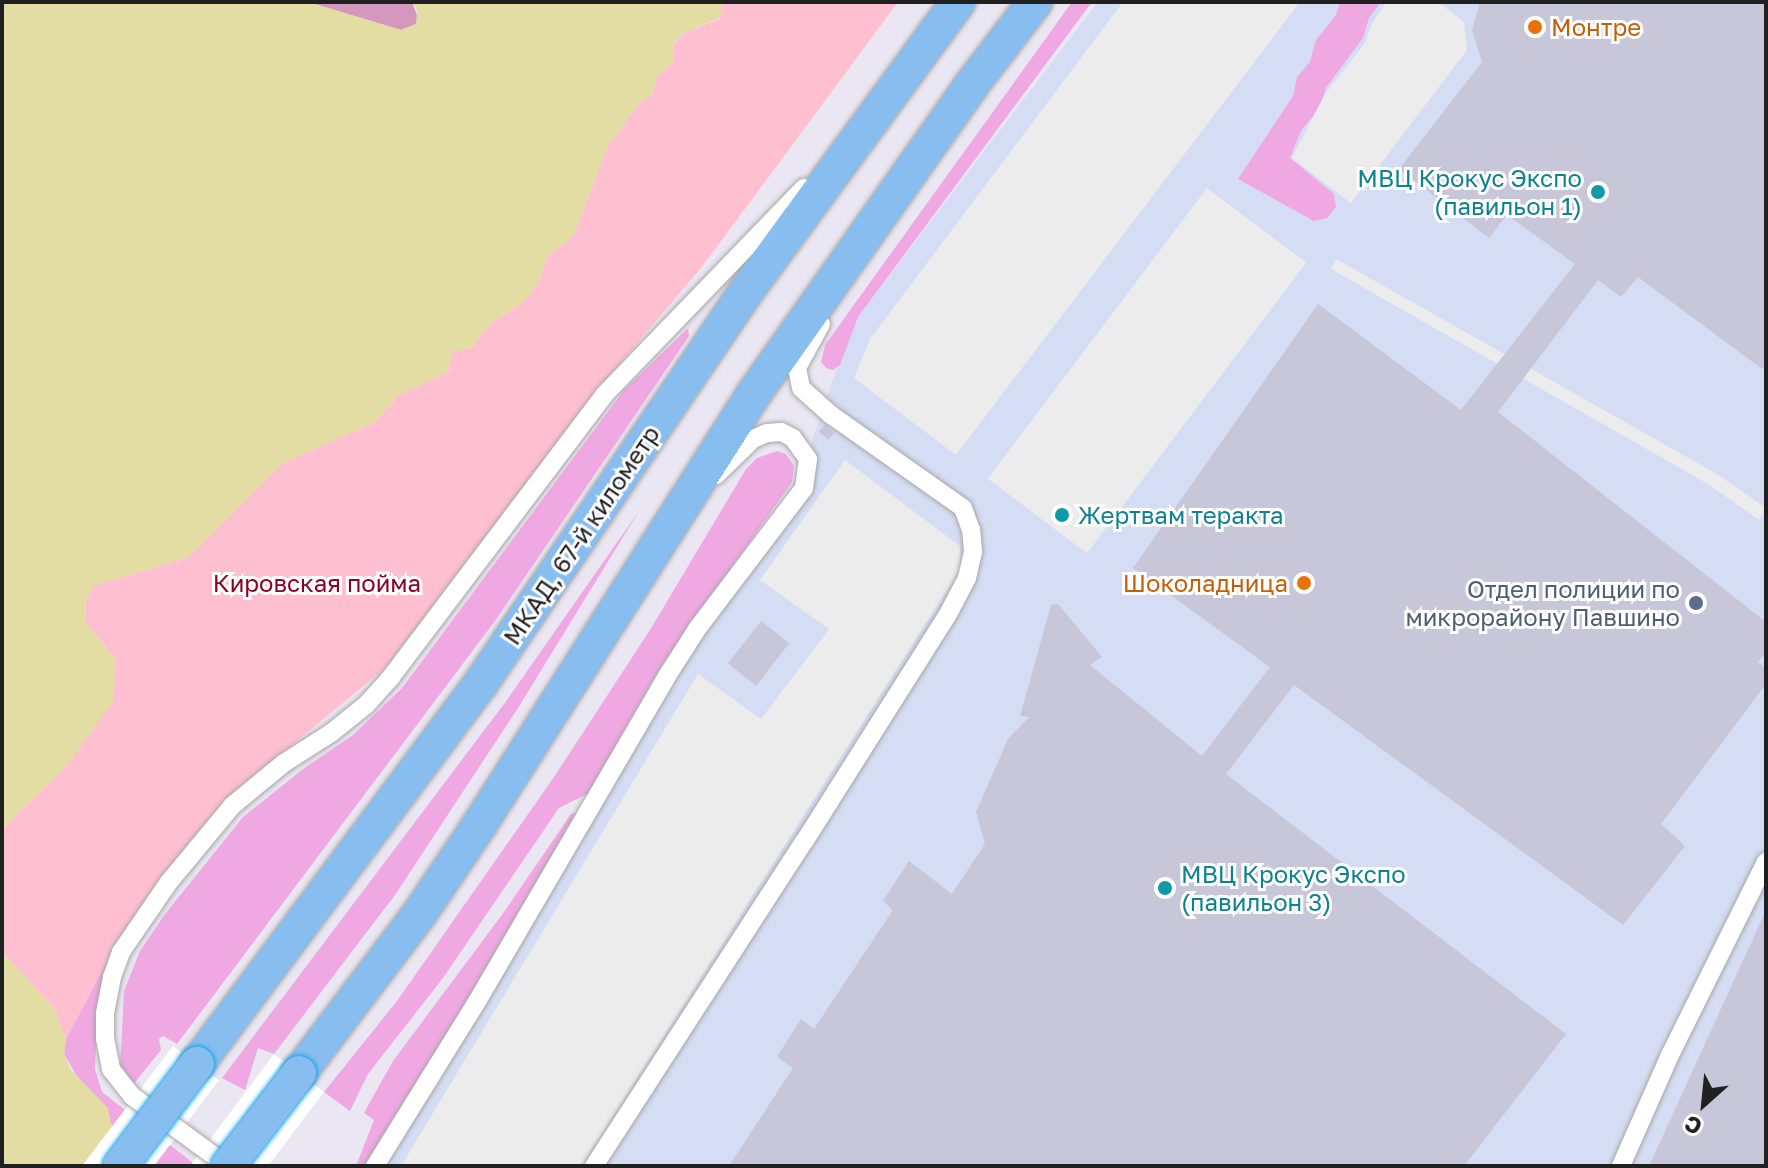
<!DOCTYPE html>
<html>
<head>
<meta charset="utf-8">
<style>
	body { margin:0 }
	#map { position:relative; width:1768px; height:1168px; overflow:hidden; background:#eae6f2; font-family:"Golos Text",sans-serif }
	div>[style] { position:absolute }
	.commercial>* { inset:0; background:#d4ddf3 }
	.grass>* { inset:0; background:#f0a8e3 }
	.forest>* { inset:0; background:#d497bd }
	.park>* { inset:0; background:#fec0d0 }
	.parking>* { inset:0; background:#ececec; transform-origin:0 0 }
	.water>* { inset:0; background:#e3dca3 }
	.pier>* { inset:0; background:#fff }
	.building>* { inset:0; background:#c8c6d9; transform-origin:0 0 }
	.roads { filter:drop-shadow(0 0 2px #a7a7a7) drop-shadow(0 0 2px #a7a7a7) }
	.street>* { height:18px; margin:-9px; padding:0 9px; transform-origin:9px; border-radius:9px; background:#fff }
	.highway>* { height:34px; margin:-17px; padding:0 17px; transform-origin:17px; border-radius:17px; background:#88bdef }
	.bridges { filter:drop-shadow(0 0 2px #18a5eb) drop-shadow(0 0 2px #18a5eb) }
	.highway-bridge>* { height:34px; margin:-17px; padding:0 17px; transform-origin:17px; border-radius:17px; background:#88bdef }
	.dots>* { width:22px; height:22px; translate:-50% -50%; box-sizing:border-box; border:4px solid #fff; border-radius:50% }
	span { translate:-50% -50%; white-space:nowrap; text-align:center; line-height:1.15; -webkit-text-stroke:6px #fff; paint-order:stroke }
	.food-label { font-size:24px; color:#c56008 }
	.left { translate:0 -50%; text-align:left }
	.right { translate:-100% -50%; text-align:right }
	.culture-label { font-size:24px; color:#0d838f }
	.street-label { font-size:24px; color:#202020 }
	.park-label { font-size:24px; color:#8b0223 }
	.service-label { font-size:24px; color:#4e5e75 }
	.frame { position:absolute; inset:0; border:4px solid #202020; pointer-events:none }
	.north { position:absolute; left:1664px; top:1064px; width:80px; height:80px; -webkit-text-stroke:6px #fff; paint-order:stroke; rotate:207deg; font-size:22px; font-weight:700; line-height:32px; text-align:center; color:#202020 }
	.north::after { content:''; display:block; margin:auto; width:28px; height:36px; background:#202020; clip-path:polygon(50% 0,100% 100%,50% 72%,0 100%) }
</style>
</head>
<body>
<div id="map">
	<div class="commercial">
		<div style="clip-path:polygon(1098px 2px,1766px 2px,1766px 910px,1649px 1166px,368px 1166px,390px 1109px,799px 478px,852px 325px)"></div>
	</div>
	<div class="grass">
		<div style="clip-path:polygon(1072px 2px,1092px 2px,858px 317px,840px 365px,833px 370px,826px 368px,821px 362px,825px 345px)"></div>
		<div style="clip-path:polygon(1340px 2px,1381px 2px,1369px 18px,1363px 38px,1326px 88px,1321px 106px,1301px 131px,1290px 158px,1334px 194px,1336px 207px,1327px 218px,1314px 221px,1238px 179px,1293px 96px,1297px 77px,1310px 62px,1316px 40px,1336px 15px)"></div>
		<div style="clip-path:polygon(688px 328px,689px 336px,495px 621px,177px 1044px,163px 1036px,159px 1039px,161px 1050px,132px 1086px,120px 1069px,124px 991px,140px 951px,165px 914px,243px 817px,303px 769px,353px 735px,402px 688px,624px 390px)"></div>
		<div style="clip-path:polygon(777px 451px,786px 454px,794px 466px,792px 482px,657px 673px,589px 793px,559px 808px,443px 978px,368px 1074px,350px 1111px,324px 1092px,397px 1001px,554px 777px,650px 630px,746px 469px,757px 458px)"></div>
		<div style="clip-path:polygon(639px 511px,518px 708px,395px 895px,274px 1054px,258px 1048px,245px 1090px,222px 1078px,507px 700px)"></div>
		<div style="clip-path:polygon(577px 813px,369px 1166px,356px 1166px,374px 1120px,364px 1113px,393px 1061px,504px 912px,571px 814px)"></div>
		<div style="clip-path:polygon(114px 948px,98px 1001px,95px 1069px,102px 1092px,197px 1166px,129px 1166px,64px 1054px,66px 1039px)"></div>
	</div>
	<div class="forest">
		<div style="clip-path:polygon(308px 2px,412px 2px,418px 18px,416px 24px,401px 30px)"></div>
	</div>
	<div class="park">
		<div style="clip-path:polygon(727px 2px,898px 2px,702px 267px,599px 388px,395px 660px,241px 787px,114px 948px,66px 1039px,54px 1008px,2px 952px,2px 829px,65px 768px,116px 660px,85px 621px,86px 600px,95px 585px,187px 558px,283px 463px,375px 422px,399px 395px,448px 372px,452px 352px,472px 347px,488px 326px,524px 301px,538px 283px,547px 257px,574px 235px,608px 145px,642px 100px,652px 95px,658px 75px,673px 61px,674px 43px,684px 33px,721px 18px,721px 7px)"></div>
	</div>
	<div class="parking">
		<div style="clip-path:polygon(1123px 2px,1300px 2px,956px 455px,854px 378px,870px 339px)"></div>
		<div style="clip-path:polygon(1387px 2px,1438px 2px,1464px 22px,1467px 50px,1351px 203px,1292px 158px,1325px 94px,1365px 43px,1372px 23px)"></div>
		<div style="left:1207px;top:188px;width:124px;height:364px;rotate:37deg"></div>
		<div style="clip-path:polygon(1336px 259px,1717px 474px,1766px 508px,1759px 520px,1708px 484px,1331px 269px)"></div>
		<div style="clip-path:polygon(845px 460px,960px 546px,961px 568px,581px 1166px,401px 1166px,698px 674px,761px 719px,829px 629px,760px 580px)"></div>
	</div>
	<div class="water">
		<div style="clip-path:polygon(2px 2px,308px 2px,401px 30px,416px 24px,417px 10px,412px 2px,727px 2px,721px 7px,721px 17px,684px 33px,674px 42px,673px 61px,658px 75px,652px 95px,642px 100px,608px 145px,574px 235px,547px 257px,538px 283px,524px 301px,488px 326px,472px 347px,452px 353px,448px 372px,399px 395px,375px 422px,283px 463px,187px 558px,95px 585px,86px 600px,85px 621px,116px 660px,113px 702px,65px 768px,2px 829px)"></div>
		<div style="clip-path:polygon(2px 952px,54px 1008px,66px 1039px,64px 1054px,71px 1070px,108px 1108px,119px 1160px,129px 1166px,2px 1166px)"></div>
	</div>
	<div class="pier">
		<div style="clip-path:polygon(173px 1046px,219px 1080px,154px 1166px,82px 1166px)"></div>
		<div style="clip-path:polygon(274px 1054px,324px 1092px,268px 1166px,190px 1166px)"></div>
	</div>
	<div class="building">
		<div style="clip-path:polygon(1480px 2px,1766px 2px,1766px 363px,1762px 369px,1638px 277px,1621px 297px,1598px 280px,1498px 412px,1766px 622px,1766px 652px,1758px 662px,1766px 668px,1766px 684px,1661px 824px,1685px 846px,1623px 925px,1294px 685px,1226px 774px,1566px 1034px,1464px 1166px,729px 1166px,793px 1068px,777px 1057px,801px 1019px,814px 1029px,893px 910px,883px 901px,909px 861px,952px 894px,985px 844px,976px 812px,1008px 739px,1029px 717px,1020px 716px,1051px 605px,1058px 604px,1102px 657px,1090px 665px,1202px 756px,1270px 667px,1133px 568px,1318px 304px,1461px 410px,1575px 264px,1507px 215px,1489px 238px,1399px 169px,1482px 62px,1472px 30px)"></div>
		<div style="left:825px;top:425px;width:12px;height:9px;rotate:42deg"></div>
		<div style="left:761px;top:621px;width:36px;height:54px;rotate:38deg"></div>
		<div style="clip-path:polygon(1766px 910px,1766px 1166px,1649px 1166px)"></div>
	</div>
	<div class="roads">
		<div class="street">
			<div style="left:228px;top:1166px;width:119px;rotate:-143.9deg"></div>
			<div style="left:132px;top:1096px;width:34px;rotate:-128deg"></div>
			<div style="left:111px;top:1069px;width:31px;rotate:-101deg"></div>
			<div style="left:105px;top:1039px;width:26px;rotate:-90deg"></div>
			<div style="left:105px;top:1013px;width:37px;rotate:-79deg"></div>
			<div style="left:112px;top:977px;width:27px;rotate:-70deg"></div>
			<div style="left:121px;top:952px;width:85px;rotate:-55.6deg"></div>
			<div style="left:169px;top:882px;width:100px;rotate:-50.3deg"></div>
			<div style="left:233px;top:805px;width:66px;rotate:-39.5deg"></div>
			<div style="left:284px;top:763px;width:56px;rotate:-32.6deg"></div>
			<div style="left:331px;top:733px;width:45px;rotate:-38.7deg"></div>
			<div style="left:366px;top:705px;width:38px;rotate:-48deg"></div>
			<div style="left:391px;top:677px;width:353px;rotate:-52.9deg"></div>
			<div style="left:604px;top:395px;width:288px;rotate:-46deg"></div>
			<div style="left:375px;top:1166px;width:190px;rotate:-58.2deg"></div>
			<div style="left:475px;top:1005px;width:381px;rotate:-59.7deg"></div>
			<div style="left:667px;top:676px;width:56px;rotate:-57.4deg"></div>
			<div style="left:697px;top:629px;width:177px;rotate:-52.8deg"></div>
			<div style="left:804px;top:488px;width:29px;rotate:-82deg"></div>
			<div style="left:808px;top:459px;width:26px;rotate:-126deg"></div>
			<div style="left:793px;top:438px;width:13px;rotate:-153deg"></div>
			<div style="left:781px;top:432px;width:14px;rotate:176deg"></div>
			<div style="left:767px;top:433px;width:15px;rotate:157deg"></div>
			<div style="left:753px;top:439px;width:52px;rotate:135.8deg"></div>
			<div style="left:594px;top:1166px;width:386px;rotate:-57.1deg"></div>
			<div style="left:804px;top:842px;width:267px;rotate:-57.7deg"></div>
			<div style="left:947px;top:616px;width:43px;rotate:-62.2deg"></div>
			<div style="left:967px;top:578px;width:28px;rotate:-77deg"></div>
			<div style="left:973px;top:551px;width:21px;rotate:-95deg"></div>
			<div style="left:971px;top:530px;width:23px;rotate:-110deg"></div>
			<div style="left:963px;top:508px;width:161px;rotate:-144.8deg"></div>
			<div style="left:831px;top:415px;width:40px;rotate:-138deg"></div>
			<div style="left:801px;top:388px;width:20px;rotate:-101deg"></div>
			<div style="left:797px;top:368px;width:50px;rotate:-61.4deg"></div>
			<div style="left:1621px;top:1166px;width:121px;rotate:-66.2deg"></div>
			<div style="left:1670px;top:1055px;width:216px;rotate:-63.6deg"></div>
		</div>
		<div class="highway">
			<div style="left:197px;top:1064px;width:472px;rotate:-53.3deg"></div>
			<div style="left:479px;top:686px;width:480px;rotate:-55.9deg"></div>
			<div style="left:748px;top:289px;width:356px;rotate:-53.8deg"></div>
			<div style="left:299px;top:1073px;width:201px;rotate:-52.9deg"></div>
			<div style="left:420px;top:913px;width:107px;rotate:-56deg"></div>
			<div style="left:480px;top:824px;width:508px;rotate:-57.53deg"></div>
			<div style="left:753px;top:395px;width:377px;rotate:-54.8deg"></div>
			<div style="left:970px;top:87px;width:107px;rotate:-52.6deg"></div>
		</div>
	</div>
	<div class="bridges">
		<div class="highway-bridge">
			<div style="left:120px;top:1166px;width:128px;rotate:-53deg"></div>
			<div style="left:228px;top:1166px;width:117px;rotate:-52.6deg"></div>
		</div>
	</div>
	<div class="dots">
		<div style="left:1535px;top:27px;background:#e8710a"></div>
		<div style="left:1598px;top:192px;background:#0f9aa8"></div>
		<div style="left:1062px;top:515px;background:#0f9aa8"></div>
		<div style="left:1304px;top:583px;background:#e8710a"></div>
		<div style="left:1696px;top:603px;background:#5c6f8a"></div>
		<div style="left:1165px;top:888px;background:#0f9aa8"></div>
	</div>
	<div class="food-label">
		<span class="left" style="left:1551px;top:27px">Монтре</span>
		<span class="right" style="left:1288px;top:583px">Шоколадница</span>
	</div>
	<div class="culture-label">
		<span class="right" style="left:1582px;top:192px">МВЦ Крокус Экспо<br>(павильон 1)</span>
		<span class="left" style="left:1078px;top:515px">Жертвам теракта</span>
		<span class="left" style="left:1181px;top:888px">МВЦ Крокус Экспо<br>(павильон 3)</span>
	</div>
	<div class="street-label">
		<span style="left:581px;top:535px;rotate:-56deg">МКАД, 67-й километр</span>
	</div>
	<div class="park-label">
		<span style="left:317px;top:583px">Кировская пойма</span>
	</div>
	<div class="service-label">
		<span class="right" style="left:1680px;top:603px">Отдел полиции по<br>микрорайону Павшино</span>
	</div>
	<div class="frame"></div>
	<div class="north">С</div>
</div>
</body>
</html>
